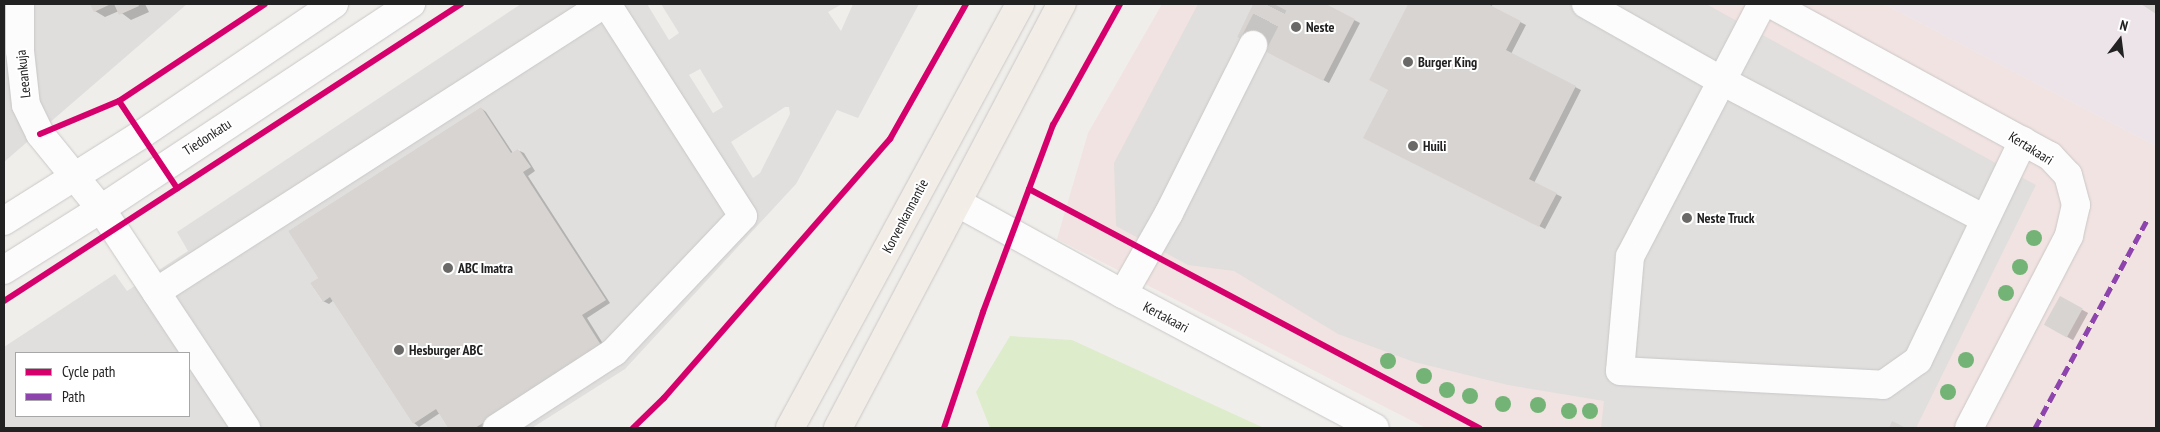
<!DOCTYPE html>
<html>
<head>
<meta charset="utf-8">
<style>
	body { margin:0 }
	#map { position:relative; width:2160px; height:432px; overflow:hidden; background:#f0eeeb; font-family:"PT Sans Narrow",sans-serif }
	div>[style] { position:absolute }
	.residential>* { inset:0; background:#dfdedc }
	.commercial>* { inset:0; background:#f1e3e1 }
	.industrial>* { inset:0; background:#ede4e9 }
	.grass>* { inset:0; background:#ddeccb }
	.parking>* { inset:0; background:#e0dfde }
	.shadow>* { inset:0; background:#0003; transform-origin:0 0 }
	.building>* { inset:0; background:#d7d4d2; transform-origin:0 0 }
	.minor-tunnel>* { height:28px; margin-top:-14px; transform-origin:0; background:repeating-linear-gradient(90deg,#c7c5c3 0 28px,transparent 0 42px) }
	.roads { filter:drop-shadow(0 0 1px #c9c8c7) drop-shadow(0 0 1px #c9c8c7) }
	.minor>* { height:28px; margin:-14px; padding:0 14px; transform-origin:14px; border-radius:14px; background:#fdfcfc }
	.major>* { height:28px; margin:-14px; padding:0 14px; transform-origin:14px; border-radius:14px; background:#f3ede7 }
	.quiet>* { height:5px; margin-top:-2.5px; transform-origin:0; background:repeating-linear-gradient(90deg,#8e44ad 0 10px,transparent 0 15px) }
	.cycleway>* { height:6px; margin:-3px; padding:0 3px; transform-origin:3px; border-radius:3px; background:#d6006c }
	.trees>* { width:16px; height:16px; margin:-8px; border-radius:50%; background:#73b476 }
	.dots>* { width:14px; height:14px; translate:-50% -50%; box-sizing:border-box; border:2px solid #fff; border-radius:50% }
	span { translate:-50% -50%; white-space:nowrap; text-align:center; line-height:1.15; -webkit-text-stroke:4px #fff; paint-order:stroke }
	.poi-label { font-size:14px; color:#222; font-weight:700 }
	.left { translate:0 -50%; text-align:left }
	.street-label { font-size:14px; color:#222 }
	.frame { position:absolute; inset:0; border:5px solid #222; pointer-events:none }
	.legend { position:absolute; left:15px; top:352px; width:175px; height:65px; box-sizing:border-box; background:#fff; border:1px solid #a7a7a7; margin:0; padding:6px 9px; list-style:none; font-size:15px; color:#222 }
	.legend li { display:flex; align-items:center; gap:10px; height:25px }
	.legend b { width:25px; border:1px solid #a7a7a7 }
	.north { position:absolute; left:2095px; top:15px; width:50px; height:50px; -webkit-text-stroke:4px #fff; paint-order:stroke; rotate:15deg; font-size:14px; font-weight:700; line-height:20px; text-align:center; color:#222 }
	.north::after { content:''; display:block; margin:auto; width:18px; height:22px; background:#222; clip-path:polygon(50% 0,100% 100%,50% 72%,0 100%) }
</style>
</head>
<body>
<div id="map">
	<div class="residential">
		<div style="clip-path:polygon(4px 4px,187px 4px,4px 162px)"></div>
	</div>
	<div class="commercial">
		<div style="clip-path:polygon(1162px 4px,1884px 4px,2156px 146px,2156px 428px,1426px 428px,1057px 239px,1088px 133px)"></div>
	</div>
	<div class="industrial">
		<div style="clip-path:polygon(1884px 4px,2156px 4px,2156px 146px)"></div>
	</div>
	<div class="grass">
		<div style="clip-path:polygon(1010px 336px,1072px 340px,1264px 428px,990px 428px,976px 392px)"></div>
	</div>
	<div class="parking">
		<div style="clip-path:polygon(evenodd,521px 4px,647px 4px,669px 40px,679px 33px,661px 4px,842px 4px,828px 12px,841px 31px,853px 4px,919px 4px,858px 118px,837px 110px,796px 184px,625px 369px,532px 428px,475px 428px,602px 346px,582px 315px,523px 172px,530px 167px,519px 149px,511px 153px,481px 107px,288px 231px,318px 278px,310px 283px,322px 301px,330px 297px,413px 424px,436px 409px,448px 428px,4px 428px,4px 347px,115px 274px,127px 291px,188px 251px,177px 232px,521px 4px,700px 69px,723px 107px,713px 113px,689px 75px,700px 69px,521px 4px,785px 107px,789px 107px,790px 114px,760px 173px,753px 178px,731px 142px,785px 107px,521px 4px,16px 353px,189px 353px,189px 416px,16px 416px,16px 353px)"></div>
		<div style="clip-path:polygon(1198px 4px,1253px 4px,1237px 37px,1323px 81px,1355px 19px,1326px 4px,1408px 4px,1369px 80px,1388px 90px,1364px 138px,1539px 227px,1557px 193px,1529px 179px,1506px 50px,1521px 21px,1488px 4px,1706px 4px,2036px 185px,1916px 428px,1601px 428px,1604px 401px,1508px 385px,1414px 362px,1338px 334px,1234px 271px,1188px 265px,1116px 226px,1114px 163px)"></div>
	</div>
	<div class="shadow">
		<div style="clip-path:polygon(91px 4px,145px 4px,149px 12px,131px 20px,119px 11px,105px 17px,95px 11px)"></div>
		<div style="clip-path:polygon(1255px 4px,1323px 4px,1360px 23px,1329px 83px,1238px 36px)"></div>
		<div style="clip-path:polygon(1409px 4px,1493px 4px,1491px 7px,1526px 25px,1511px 54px,1581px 90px,1534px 183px,1562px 197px,1545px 229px,1370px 140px,1389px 89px,1371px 80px)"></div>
		<div style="clip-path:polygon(481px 108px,486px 112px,513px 153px,518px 150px,524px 153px,535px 171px,528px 176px,610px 303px,587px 318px,607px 350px,485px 428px,450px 428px,440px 413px,419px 427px,414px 423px,334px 300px,329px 304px,323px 301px,320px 278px)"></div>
		<div style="left:2061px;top:298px;width:31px;height:31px;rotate:29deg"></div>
	</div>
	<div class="building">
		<div style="clip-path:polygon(90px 4px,111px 4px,94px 12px)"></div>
		<div style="clip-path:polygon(114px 4px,138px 4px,139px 6px,119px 15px)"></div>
		<div style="clip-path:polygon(1253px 4px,1326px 4px,1355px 19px,1323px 81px,1237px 37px)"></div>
		<div style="clip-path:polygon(1408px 4px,1488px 4px,1521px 21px,1506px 50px,1576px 86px,1529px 179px,1557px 193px,1539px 227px,1363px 138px,1388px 90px,1369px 80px)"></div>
		<div style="clip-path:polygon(2141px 4px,2156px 4px,2156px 14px)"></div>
		<div style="clip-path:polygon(481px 107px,511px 153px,518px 149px,531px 167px,523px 172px,606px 300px,582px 315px,602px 347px,475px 428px,448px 428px,436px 409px,413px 424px,330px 297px,323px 302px,310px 283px,318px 278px,288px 231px)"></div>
		<div style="left:2060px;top:296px;width:26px;height:33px;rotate:29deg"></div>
		<div style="clip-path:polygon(1892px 421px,1906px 428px,1889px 428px)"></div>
	</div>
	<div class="minor-tunnel">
		<div style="left:1253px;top:45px;width:46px;rotate:-62.9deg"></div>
	</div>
	<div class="roads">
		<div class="minor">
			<div style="left:20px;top:4px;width:47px;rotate:90deg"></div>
			<div style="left:20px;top:51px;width:54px;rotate:83.7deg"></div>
			<div style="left:26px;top:105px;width:32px;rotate:64deg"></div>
			<div style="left:40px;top:134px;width:97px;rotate:50.9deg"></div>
			<div style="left:101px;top:209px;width:263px;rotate:56.5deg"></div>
			<div style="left:1586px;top:4px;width:156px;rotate:29.5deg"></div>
			<div style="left:1722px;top:81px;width:297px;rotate:27.7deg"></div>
			<div style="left:1762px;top:4px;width:285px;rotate:117.6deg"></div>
			<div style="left:1630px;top:257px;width:114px;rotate:95deg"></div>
			<div style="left:1620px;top:371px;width:263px;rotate:3deg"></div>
			<div style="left:1883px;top:385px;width:43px;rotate:-35.5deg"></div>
			<div style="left:1918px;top:360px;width:243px;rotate:-64.4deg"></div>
			<div style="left:1771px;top:4px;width:318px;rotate:28.6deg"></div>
			<div style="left:2050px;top:156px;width:26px;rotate:47deg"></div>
			<div style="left:2068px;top:175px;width:31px;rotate:75deg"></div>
			<div style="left:2076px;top:205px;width:32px;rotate:103deg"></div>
			<div style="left:2069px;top:236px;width:216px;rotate:117.5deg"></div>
			<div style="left:958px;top:203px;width:188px;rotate:28.9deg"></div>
			<div style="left:1123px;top:294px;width:285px;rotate:28deg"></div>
			<div style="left:4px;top:221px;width:163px;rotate:-32.2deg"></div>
			<div style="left:142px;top:134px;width:232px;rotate:-34.1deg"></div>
			<div style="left:4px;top:270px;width:115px;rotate:-32.2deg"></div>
			<div style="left:101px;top:209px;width:372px;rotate:-33.5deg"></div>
			<div style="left:156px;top:292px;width:533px;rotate:-32.74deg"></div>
			<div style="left:1123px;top:294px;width:93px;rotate:-60.4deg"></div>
			<div style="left:1169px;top:213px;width:188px;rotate:-63.4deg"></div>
			<div style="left:497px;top:428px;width:140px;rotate:-33deg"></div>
			<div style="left:614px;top:352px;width:187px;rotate:-46.5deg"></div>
			<div style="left:743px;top:216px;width:252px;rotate:-122.7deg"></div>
		</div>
		<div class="major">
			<div style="left:790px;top:428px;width:482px;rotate:-61.5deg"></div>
			<div style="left:838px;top:428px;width:480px;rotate:-62.2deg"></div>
		</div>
	</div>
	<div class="quiet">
		<div style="left:2035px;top:428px;width:236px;rotate:-61.7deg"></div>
	</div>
	<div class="cycleway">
		<div style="left:119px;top:101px;width:105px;rotate:56.3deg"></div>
		<div style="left:40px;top:134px;width:86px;rotate:-22.7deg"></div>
		<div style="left:119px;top:101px;width:175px;rotate:-33.6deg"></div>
		<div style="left:1029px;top:189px;width:510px;rotate:27.97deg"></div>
		<div style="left:4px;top:301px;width:545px;rotate:-33.02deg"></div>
		<div style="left:633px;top:428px;width:43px;rotate:-44.1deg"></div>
		<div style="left:664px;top:398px;width:344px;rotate:-48.9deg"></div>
		<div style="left:890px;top:139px;width:155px;rotate:-60.6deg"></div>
		<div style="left:944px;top:428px;width:122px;rotate:-71.4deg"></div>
		<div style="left:983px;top:312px;width:200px;rotate:-69.5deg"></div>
		<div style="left:1053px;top:125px;width:138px;rotate:-61deg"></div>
	</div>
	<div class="trees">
		<div style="left:2034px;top:238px"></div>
		<div style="left:2020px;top:267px"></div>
		<div style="left:2006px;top:293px"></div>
		<div style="left:1966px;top:360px"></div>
		<div style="left:1388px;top:361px"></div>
		<div style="left:1424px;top:376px"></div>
		<div style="left:1447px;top:390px"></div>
		<div style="left:1948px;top:392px"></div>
		<div style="left:1470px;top:396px"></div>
		<div style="left:1503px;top:404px"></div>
		<div style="left:1538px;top:405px"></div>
		<div style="left:1569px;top:411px"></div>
		<div style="left:1590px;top:411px"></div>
	</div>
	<div class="dots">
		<div style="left:1296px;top:27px;background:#6a6968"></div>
		<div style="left:1408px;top:62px;background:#6a6968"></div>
		<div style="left:1413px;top:146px;background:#6a6968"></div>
		<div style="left:1687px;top:218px;background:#6a6968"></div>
		<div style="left:448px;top:268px;background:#6a6968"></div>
		<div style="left:399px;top:350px;background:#6a6968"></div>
	</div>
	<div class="poi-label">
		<span class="left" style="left:1306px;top:27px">Neste</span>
		<span class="left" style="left:1418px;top:62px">Burger King</span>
		<span class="left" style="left:1423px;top:146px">Huili</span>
		<span class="left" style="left:1697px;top:218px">Neste Truck</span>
		<span class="left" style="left:458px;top:268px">ABC Imatra</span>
		<span class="left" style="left:409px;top:350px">Hesburger ABC</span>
	</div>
	<div class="street-label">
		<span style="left:23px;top:74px;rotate:-96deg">Leeankuja</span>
		<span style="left:207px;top:137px;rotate:-33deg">Tiedonkatu</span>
		<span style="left:2031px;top:148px;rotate:32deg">Kertakaari</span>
		<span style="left:905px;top:216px;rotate:-62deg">Korvenkannantie</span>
		<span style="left:1166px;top:317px;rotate:28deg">Kertakaari</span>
	</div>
	<div class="frame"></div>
	<ul class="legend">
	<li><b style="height:6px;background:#d6006c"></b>Cycle path</li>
	<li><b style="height:6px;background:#8e44ad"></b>Path</li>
	</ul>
	<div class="north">N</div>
</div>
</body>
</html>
